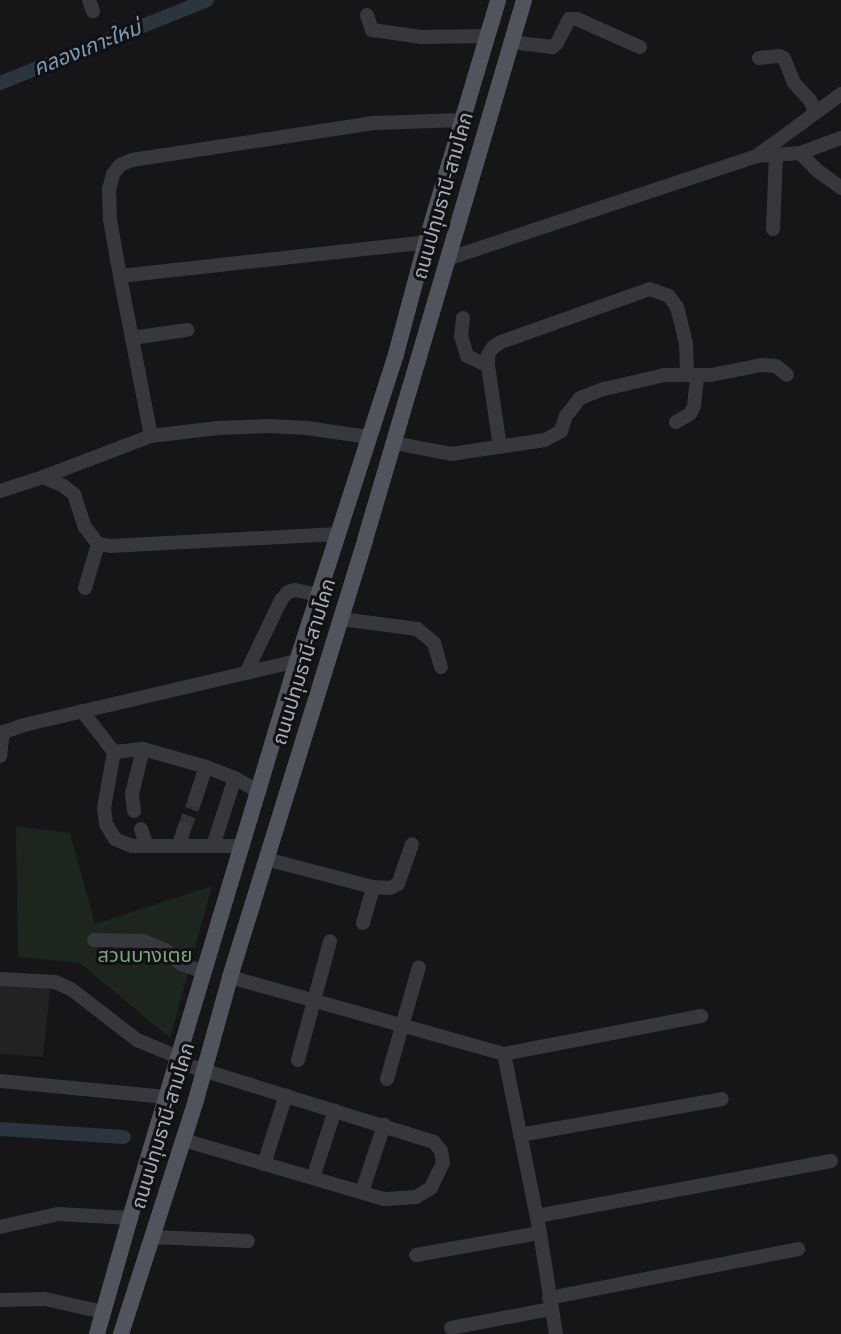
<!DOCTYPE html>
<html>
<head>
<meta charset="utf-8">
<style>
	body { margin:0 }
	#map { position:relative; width:841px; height:1334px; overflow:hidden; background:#161618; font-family:"Source Sans 3","Noto Sans Thai",sans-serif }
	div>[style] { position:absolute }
	.built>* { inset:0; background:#222225 }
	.green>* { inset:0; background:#1d261e }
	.canal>* { height:14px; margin:-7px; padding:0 7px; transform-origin:7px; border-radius:7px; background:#2a353d }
	.minor-tunnel>* { height:14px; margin-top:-7px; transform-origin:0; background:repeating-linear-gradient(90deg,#333438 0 14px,transparent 0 21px) }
	.minor>* { height:14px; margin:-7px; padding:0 7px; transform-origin:7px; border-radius:7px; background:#36383d }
	.major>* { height:16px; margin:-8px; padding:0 8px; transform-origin:8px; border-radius:8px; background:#52545d }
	span { translate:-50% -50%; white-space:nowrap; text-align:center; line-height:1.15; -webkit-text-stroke:6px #111113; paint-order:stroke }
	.street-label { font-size:20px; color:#a6acb9 }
	.park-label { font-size:20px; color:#7ca67d }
	.water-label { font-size:21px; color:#7a9cb7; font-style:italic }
</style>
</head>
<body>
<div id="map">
	<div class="built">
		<div style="clip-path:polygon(0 975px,51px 980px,43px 1057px,0 1054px)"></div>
	</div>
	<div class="green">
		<div style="clip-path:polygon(16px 826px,70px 833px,95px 924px,212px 886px,170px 1038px,80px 963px,18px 957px)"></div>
	</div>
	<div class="canal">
		<div style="left:0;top:83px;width:223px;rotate:-21.8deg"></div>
		<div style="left:0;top:1129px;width:124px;rotate:3.7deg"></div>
	</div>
	<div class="minor-tunnel">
		<div style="left:184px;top:829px;width:31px;rotate:-69deg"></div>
	</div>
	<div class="minor">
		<div style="left:89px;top:0;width:12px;rotate:70deg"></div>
		<div style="left:367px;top:15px;width:16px;rotate:72deg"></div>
		<div style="left:372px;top:30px;width:49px;rotate:8.1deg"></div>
		<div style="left:421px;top:37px;width:66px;rotate:-0.9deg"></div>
		<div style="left:511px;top:42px;width:42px;rotate:6.8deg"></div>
		<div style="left:553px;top:47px;width:6px;rotate:-45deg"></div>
		<div style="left:557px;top:43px;width:27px;rotate:-63deg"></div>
		<div style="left:569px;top:19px;width:8px"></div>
		<div style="left:577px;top:19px;width:69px;rotate:24deg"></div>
		<div style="left:759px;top:58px;width:20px;rotate:-6deg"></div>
		<div style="left:779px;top:56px;width:5px;rotate:22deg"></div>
		<div style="left:784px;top:58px;width:27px;rotate:68deg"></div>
		<div style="left:794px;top:83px;width:23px;rotate:47deg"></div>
		<div style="left:810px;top:100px;width:13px;rotate:67deg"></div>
		<div style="left:800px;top:153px;width:25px;rotate:45deg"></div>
		<div style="left:818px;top:171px;width:29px;rotate:36deg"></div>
		<div style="left:758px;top:155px;width:103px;rotate:-36.3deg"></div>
		<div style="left:773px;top:229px;width:74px;rotate:-87.7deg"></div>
		<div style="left:447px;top:259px;width:327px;rotate:-18.4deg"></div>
		<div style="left:757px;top:156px;width:43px;rotate:-4deg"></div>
		<div style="left:800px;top:153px;width:44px;rotate:-20.1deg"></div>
		<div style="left:120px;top:276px;width:57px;rotate:-100.1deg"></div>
		<div style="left:110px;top:220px;width:30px;rotate:-92deg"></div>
		<div style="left:109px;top:190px;width:16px;rotate:-76deg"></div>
		<div style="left:113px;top:174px;width:11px;rotate:-52deg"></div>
		<div style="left:120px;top:165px;width:13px;rotate:-23deg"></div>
		<div style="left:132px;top:160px;width:246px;rotate:-8.7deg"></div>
		<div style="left:375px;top:123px;width:87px;rotate:-2deg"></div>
		<div style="left:463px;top:318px;width:18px;rotate:96deg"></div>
		<div style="left:461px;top:336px;width:21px;rotate:73deg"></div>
		<div style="left:467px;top:356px;width:23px;rotate:25deg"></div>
		<div style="left:132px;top:338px;width:56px;rotate:-8.3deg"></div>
		<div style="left:676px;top:422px;width:16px;rotate:-30deg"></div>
		<div style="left:690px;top:414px;width:9px;rotate:-63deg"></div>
		<div style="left:694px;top:406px;width:31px;rotate:-84deg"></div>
		<div style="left:151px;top:436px;width:67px;rotate:-6.8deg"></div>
		<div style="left:218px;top:428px;width:52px;rotate:-2.2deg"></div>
		<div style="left:270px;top:426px;width:37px;rotate:3deg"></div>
		<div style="left:307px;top:428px;width:63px;rotate:8.3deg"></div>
		<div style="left:394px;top:443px;width:58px;rotate:10.9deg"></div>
		<div style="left:451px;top:454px;width:95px;rotate:-8.5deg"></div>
		<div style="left:545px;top:440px;width:18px;rotate:-29deg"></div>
		<div style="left:561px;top:431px;width:16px;rotate:-72deg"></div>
		<div style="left:566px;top:416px;width:23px;rotate:-52deg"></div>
		<div style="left:580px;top:398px;width:26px;rotate:-21deg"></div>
		<div style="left:604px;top:389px;width:62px;rotate:-13.1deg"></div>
		<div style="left:664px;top:375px;width:47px"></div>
		<div style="left:711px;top:375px;width:51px;rotate:-11.3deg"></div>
		<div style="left:761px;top:365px;width:15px;rotate:4deg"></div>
		<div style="left:776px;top:366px;width:14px;rotate:39deg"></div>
		<div style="left:500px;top:447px;width:82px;rotate:-98.4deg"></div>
		<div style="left:488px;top:366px;width:11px;rotate:-90deg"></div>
		<div style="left:488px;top:355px;width:9px;rotate:-58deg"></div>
		<div style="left:493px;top:347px;width:9px;rotate:-32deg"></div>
		<div style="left:501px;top:342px;width:158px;rotate:-19.6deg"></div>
		<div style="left:650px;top:289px;width:20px;rotate:20deg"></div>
		<div style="left:669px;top:296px;width:14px;rotate:54deg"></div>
		<div style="left:677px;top:307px;width:37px;rotate:76deg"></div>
		<div style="left:686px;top:343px;width:32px;rotate:88deg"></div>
		<div style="left:43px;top:477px;width:116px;rotate:-20.8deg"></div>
		<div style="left:151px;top:436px;width:163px;rotate:-101deg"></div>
		<div style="left:120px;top:276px;width:308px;rotate:-6.3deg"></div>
		<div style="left:0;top:491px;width:45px;rotate:-18deg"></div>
		<div style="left:43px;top:477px;width:21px;rotate:23deg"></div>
		<div style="left:62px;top:485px;width:15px;rotate:37deg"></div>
		<div style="left:74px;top:494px;width:35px;rotate:72deg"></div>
		<div style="left:85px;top:527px;width:21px;rotate:53deg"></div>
		<div style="left:98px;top:544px;width:12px;rotate:9deg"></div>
		<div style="left:110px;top:546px;width:228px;rotate:-3deg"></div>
		<div style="left:85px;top:588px;width:46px;rotate:-73.5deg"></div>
		<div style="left:341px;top:619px;width:77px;rotate:7.5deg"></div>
		<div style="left:417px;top:629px;width:22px;rotate:39deg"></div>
		<div style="left:434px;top:643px;width:25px;rotate:74deg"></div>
		<div style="left:246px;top:673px;width:81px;rotate:-64.4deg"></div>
		<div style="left:281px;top:600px;width:11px;rotate:-49deg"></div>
		<div style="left:288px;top:592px;width:7px;rotate:-16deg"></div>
		<div style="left:295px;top:590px;width:24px;rotate:12deg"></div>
		<div style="left:82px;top:711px;width:52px;rotate:52deg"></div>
		<div style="left:0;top:733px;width:25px;rotate:-18deg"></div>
		<div style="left:24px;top:725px;width:280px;rotate:-13.2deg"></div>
		<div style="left:0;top:756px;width:24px;rotate:-83deg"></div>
		<div style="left:195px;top:800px;width:35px;rotate:-72deg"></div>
		<div style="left:134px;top:811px;width:17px;rotate:-97deg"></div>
		<div style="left:132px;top:794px;width:46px;rotate:-76.3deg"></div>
		<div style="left:141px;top:829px;width:18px;rotate:71deg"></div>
		<div style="left:179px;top:846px;width:18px;rotate:-74deg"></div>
		<div style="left:213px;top:846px;width:71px;rotate:-72.1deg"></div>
		<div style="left:242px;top:846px;width:110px;rotate:180deg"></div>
		<div style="left:132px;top:846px;width:18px;rotate:-158deg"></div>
		<div style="left:115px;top:839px;width:17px;rotate:-121deg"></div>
		<div style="left:106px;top:824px;width:16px;rotate:-97deg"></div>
		<div style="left:104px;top:808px;width:57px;rotate:-79.9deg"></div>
		<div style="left:114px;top:752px;width:29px;rotate:-6deg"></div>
		<div style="left:143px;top:749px;width:66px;rotate:15.9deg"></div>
		<div style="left:206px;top:767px;width:31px;rotate:21deg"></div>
		<div style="left:235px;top:778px;width:28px;rotate:30deg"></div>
		<div style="left:266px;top:859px;width:111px;rotate:14.7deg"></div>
		<div style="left:373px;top:887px;width:17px;rotate:3deg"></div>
		<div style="left:390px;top:888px;width:9px;rotate:-27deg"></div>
		<div style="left:398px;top:884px;width:42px;rotate:-70.7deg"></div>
		<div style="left:363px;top:923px;width:37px;rotate:-74deg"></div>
		<div style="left:94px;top:940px;width:49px;rotate:1.2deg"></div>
		<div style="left:143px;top:941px;width:24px;rotate:22deg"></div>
		<div style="left:165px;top:950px;width:21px;rotate:41deg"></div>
		<div style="left:181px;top:964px;width:24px;rotate:19deg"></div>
		<div style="left:230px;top:977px;width:285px;rotate:15.7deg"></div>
		<div style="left:504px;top:1054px;width:183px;rotate:78.6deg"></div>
		<div style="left:540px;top:1233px;width:102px;rotate:81deg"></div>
		<div style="left:0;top:979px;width:55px;rotate:3.1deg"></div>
		<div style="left:55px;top:982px;width:17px;rotate:24deg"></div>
		<div style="left:71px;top:989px;width:83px;rotate:37.7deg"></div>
		<div style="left:137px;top:1040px;width:44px;rotate:22.5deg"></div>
		<div style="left:504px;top:1054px;width:201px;rotate:-10.9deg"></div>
		<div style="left:298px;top:1060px;width:123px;rotate:-74.9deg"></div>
		<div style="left:177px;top:1062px;width:269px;rotate:17.3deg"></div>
		<div style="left:434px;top:1142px;width:11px;rotate:52deg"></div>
		<div style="left:441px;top:1151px;width:12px;rotate:81deg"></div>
		<div style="left:443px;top:1163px;width:28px;rotate:116deg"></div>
		<div style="left:431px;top:1188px;width:17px;rotate:149deg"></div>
		<div style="left:416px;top:1197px;width:32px;rotate:176deg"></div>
		<div style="left:384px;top:1199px;width:209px;rotate:-163.6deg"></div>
		<div style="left:387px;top:1079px;width:116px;rotate:-74.1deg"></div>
		<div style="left:0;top:1081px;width:167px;rotate:5.5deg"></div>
		<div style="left:520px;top:1135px;width:205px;rotate:-10.1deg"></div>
		<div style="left:264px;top:1164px;width:72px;rotate:-72.3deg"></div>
		<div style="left:313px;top:1178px;width:71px;rotate:-72.1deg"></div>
		<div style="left:362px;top:1192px;width:71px;rotate:-71.8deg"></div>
		<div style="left:537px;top:1216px;width:299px;rotate:-10.6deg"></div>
		<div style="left:0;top:1227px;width:59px;rotate:-12.6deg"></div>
		<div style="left:58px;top:1214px;width:72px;rotate:3.2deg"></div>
		<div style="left:152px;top:1237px;width:96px;rotate:2.4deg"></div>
		<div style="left:416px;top:1255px;width:126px;rotate:-10.1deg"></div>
		<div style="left:549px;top:1298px;width:254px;rotate:-11.1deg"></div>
		<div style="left:0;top:1300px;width:45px;rotate:-1.3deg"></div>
		<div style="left:45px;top:1299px;width:59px;rotate:12.6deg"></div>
		<div style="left:451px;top:1328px;width:102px;rotate:-10.8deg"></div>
	</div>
	<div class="major">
		<div style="left:97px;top:1334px;width:121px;rotate:-74.1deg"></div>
		<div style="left:130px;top:1218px;width:581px;rotate:-73.31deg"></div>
		<div style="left:297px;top:661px;width:323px;rotate:-72.1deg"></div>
		<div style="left:396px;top:354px;width:116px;rotate:-75deg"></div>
		<div style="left:426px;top:242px;width:252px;rotate:-73.4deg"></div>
		<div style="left:121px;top:1334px;width:246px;rotate:-72.2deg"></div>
		<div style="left:196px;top:1100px;width:128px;rotate:-74.5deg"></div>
		<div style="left:230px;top:977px;width:457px;rotate:-72.8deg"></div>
		<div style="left:365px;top:540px;width:563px;rotate:-73.59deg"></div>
	</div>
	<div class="street-label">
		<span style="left:444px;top:196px;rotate:-74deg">ถนนปทุมธานี-สามโคก</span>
		<span style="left:305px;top:662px;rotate:-73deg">ถนนปทุมธานี-สามโคก</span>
		<span style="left:164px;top:1126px;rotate:-73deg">ถนนปทุมธานี-สามโคก</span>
	</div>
	<div class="park-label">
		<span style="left:145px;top:956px">สวนบางเตย</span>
	</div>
	<div class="water-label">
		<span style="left:87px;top:48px;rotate:-22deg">คลองเกาะใหม่</span>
	</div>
</div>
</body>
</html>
